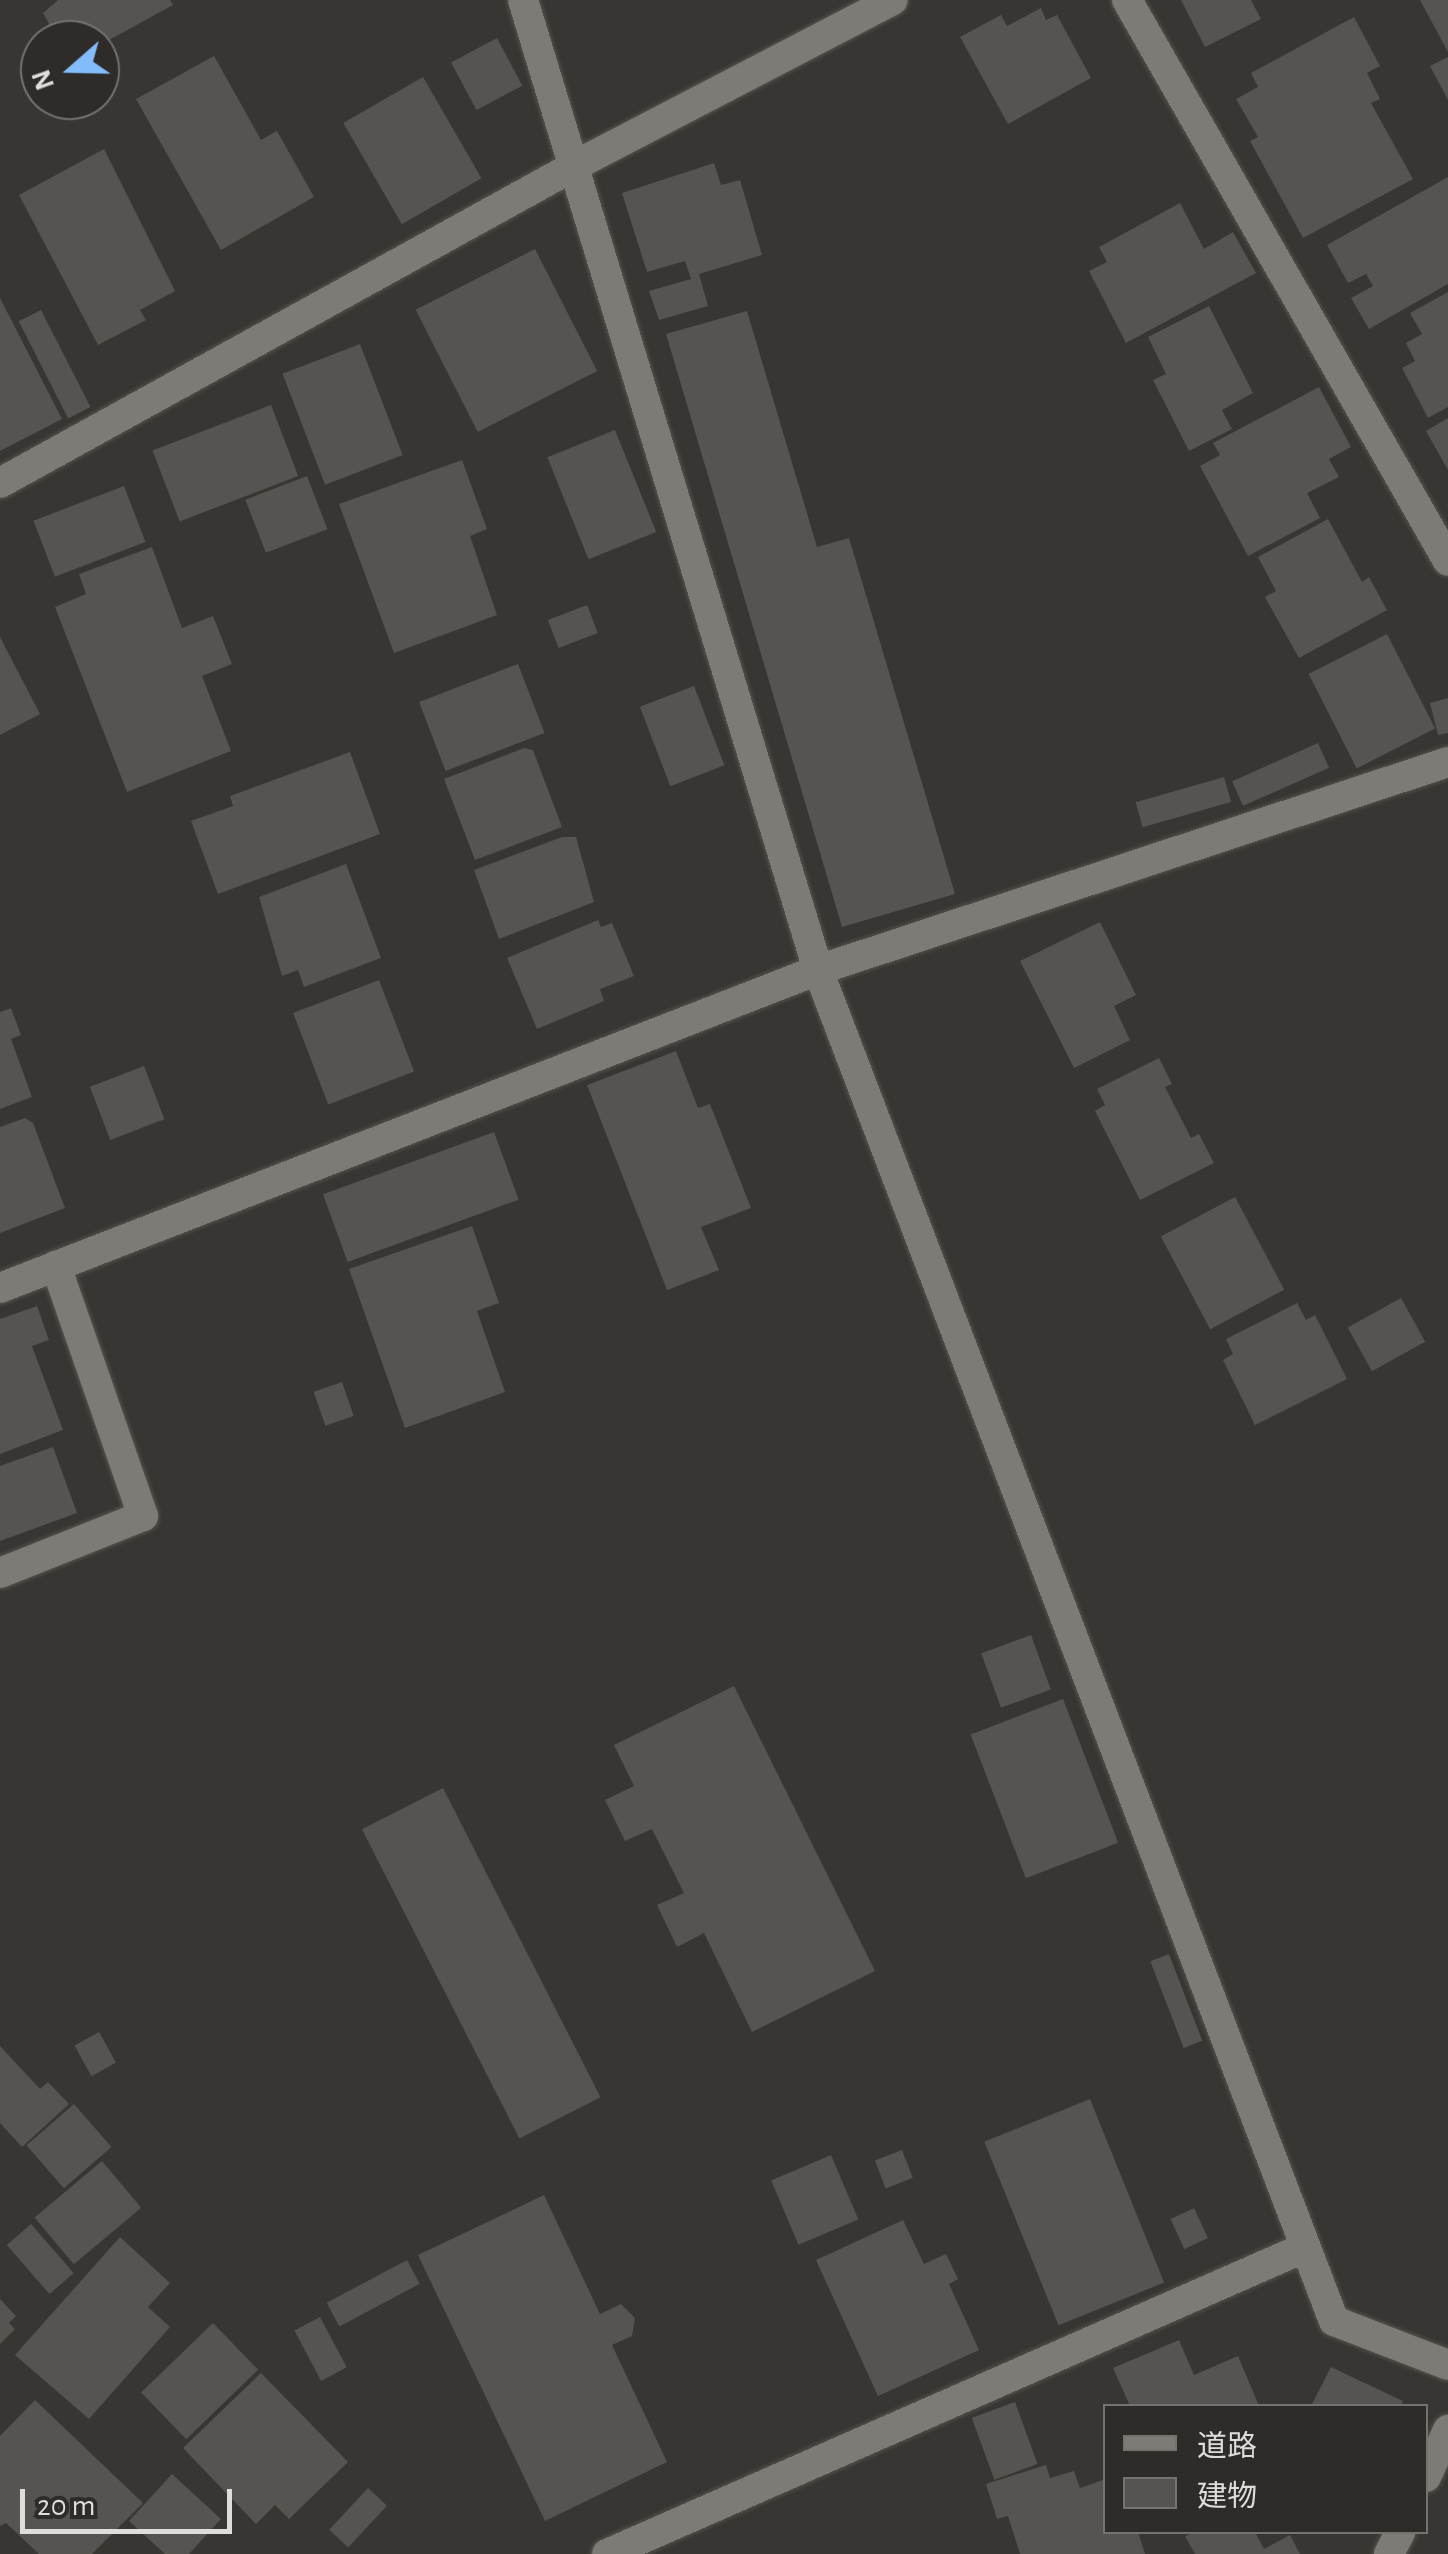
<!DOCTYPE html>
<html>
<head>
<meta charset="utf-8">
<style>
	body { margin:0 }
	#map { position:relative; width:1448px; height:2554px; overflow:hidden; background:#383532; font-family:"Alegreya Sans","Noto Sans JP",sans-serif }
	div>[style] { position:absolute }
	.building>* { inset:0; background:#565350; transform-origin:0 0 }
	.roads { filter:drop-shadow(0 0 2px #555350) drop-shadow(0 0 2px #555350) }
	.minor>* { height:30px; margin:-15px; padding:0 15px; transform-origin:15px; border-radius:15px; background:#7e7a76 }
	.tertiary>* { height:30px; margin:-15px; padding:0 15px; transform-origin:15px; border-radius:15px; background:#7e7a76 }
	span { translate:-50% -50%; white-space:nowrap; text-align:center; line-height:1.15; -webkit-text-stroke:9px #2e2b28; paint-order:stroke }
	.legend { position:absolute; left:1103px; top:2404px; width:325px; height:130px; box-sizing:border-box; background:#2e2b28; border:2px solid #757270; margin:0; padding:12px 18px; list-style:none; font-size:30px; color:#dfdddb }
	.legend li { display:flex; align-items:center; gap:20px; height:50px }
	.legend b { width:50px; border:2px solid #757270 }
	.north { position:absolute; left:20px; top:20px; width:100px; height:100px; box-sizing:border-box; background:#2e2b28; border:2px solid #757270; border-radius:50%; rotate:250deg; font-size:28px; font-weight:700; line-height:40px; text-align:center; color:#dfdddb }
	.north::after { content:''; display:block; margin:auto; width:35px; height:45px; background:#82bcfa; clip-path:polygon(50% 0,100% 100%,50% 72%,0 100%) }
	.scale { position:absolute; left:20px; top:2489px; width:212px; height:45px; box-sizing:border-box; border:5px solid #dfdddb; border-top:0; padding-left:12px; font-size:30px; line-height:35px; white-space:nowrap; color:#dfdddb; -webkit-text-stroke:8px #2e2b28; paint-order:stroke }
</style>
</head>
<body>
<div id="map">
	<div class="building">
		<div style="clip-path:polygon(58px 0,170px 0,173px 5px,100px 45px,58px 40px,43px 13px)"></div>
		<div style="clip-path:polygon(1181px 0,1251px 0,1261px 19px,1205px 47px)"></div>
		<div style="clip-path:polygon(1420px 0,1448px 0,1448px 52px)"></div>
		<div style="clip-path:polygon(1041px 8px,1046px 20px,1057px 15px,1091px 78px,1008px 124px,960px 37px,1001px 15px,1007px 26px)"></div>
		<div style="clip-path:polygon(1354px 17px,1380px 66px,1367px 73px,1380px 99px,1371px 103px,1413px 179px,1303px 238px,1250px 141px,1258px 137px,1236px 99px,1258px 87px,1251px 73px)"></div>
		<div style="left:497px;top:38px;width:54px;height:52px;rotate:62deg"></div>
		<div style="clip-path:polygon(214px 56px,261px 140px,277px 131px,314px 197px,221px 250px,136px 99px)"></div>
		<div style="clip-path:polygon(1448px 57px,1448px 100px,1430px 66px)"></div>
		<div style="left:423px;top:77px;width:117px;height:92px;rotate:60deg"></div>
		<div style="clip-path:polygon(104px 149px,175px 291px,140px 310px,146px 320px,98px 345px,19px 195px)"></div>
		<div style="clip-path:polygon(714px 163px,721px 185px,740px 180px,762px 255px,699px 274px,708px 306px,659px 320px,649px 291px,691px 279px,685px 261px,647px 272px,622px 193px)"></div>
		<div style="clip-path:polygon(1448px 177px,1448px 284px,1369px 329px,1351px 298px,1373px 286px,1366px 274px,1348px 283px,1327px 245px)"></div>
		<div style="clip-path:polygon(1180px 203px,1204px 249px,1233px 232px,1256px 273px,1126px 343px,1089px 271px,1107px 262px,1099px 247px)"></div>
		<div style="left:535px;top:249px;width:137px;height:134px;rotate:63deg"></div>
		<div style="clip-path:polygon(1448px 292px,1448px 407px,1428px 418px,1402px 368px,1415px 361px,1406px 343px,1422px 334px,1410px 313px)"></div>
		<div style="clip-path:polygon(0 298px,62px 419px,0 451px)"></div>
		<div style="clip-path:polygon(1209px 306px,1253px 393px,1222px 410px,1232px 429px,1189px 451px,1153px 380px,1166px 374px,1148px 337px)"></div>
		<div style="left:41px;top:310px;width:109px;height:25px;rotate:63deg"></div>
		<div style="clip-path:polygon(747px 311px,817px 547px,849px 538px,955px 894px,842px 927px,666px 334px)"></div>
		<div style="left:360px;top:344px;width:119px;height:83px;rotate:69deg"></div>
		<div style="clip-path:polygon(1319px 387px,1351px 447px,1329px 459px,1339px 477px,1307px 493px,1320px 518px,1248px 556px,1200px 466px,1220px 455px,1213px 443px)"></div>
		<div style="left:271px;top:405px;width:76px;height:127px;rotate:69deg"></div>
		<div style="clip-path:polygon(1448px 418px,1448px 470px,1426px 431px)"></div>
		<div style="left:615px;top:430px;width:110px;height:73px;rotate:68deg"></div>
		<div style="clip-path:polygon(462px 460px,487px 529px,470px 536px,497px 615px,394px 653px,339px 504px)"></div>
		<div style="left:307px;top:476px;width:57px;height:66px;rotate:69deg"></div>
		<div style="left:124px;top:486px;width:60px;height:97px;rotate:69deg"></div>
		<div style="clip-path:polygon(1328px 519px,1362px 582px,1369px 577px,1387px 610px,1299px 658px,1265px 597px,1276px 591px,1258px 557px)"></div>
		<div style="clip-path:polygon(152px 547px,182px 628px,213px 616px,232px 664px,202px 676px,231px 751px,127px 792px,55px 607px,86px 594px,79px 574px)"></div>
		<div style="left:587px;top:605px;width:30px;height:42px;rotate:69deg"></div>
		<div style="left:1387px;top:634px;width:106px;height:88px;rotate:63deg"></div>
		<div style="clip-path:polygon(0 637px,40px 714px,0 735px)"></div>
		<div style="left:518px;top:664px;width:74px;height:106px;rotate:69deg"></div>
		<div style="left:694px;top:686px;width:85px;height:58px;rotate:69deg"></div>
		<div style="clip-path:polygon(1448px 698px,1448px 733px,1438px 735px,1430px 703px)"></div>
		<div style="left:1318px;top:743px;width:27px;height:94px;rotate:66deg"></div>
		<div style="clip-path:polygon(524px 748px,533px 750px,562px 827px,475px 860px,444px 779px)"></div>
		<div style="clip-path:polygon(350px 752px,380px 834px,218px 894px,191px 821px,233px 806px,230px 796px)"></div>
		<div style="left:1224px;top:777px;width:26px;height:92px;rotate:74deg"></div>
		<div style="clip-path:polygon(562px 837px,576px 837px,594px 902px,499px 939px,474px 870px)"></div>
		<div style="clip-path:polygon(346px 864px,381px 958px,304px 987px,298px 970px,282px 976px,259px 897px)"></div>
		<div style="clip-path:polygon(598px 920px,601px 927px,612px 923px,634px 976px,600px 989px,604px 1001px,537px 1029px,507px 958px)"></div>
		<div style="clip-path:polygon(1100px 922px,1136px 995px,1114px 1006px,1130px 1040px,1074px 1068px,1020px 961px)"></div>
		<div style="left:379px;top:980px;width:98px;height:92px;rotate:69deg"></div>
		<div style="clip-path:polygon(11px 1008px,21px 1035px,11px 1039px,32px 1097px,0 1109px,0 1012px)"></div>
		<div style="clip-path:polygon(676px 1051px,698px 1108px,710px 1104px,751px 1208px,701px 1227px,719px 1270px,667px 1290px,587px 1085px)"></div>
		<div style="clip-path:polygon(1159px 1058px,1172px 1084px,1165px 1087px,1191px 1138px,1199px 1134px,1214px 1163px,1140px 1200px,1095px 1111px,1105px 1105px,1097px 1089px)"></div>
		<div style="left:144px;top:1066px;width:57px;height:58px;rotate:69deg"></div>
		<div style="clip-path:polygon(25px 1118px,33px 1123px,65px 1208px,0 1233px,0 1127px)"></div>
		<div style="left:494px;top:1132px;width:72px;height:182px;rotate:70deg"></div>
		<div style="left:1235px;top:1197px;width:105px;height:84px;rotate:62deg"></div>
		<div style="clip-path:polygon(472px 1226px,499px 1303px,477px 1311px,505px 1392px,405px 1428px,349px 1269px)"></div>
		<div style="left:1401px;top:1298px;width:50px;height:61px;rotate:61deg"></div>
		<div style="clip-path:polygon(1297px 1303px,1306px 1320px,1315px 1315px,1347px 1379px,1255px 1425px,1223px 1360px,1233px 1354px,1226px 1339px)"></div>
		<div style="clip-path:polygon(37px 1306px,49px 1340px,32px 1346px,63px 1430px,0 1454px,0 1319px)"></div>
		<div style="left:342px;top:1382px;width:36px;height:30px;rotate:71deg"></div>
		<div style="clip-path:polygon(53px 1447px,77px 1513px,0 1541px,0 1466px)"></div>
		<div style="left:1031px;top:1635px;width:58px;height:53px;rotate:70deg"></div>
		<div style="clip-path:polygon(734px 1686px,875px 1971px,752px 2032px,704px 1933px,677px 1947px,657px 1905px,684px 1893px,652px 1829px,625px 1841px,605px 1800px,634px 1786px,614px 1745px)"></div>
		<div style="left:1063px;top:1699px;width:154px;height:99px;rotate:69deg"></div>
		<div style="left:443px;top:1788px;width:347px;height:91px;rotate:63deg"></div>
		<div style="left:1169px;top:1954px;width:93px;height:20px;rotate:69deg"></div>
		<div style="left:99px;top:2032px;width:35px;height:28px;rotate:61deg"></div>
		<div style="clip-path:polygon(0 2046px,40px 2089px,48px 2082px,69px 2104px,22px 2147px,0 2123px)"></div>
		<div style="left:1090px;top:2099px;width:198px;height:114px;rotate:68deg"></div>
		<div style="left:74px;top:2104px;width:57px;height:63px;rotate:49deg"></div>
		<div style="left:902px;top:2150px;width:30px;height:29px;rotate:69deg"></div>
		<div style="left:831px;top:2155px;width:70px;height:65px;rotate:67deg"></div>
		<div style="left:102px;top:2161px;width:61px;height:88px;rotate:50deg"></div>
		<div style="clip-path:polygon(544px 2195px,600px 2314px,621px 2304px,635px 2318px,632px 2336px,612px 2345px,667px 2462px,545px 2521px,418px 2255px)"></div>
		<div style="left:1194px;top:2208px;width:33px;height:26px;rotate:65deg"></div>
		<div style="clip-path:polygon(903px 2220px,924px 2264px,946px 2254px,958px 2279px,949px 2284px,979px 2350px,878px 2396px,816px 2260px)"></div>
		<div style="left:31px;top:2224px;width:65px;height:32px;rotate:49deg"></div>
		<div style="clip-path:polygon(120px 2237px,170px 2283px,148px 2307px,170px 2327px,89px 2419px,15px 2355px)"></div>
		<div style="left:407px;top:2260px;width:27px;height:91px;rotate:62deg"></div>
		<div style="clip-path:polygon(0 2299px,16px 2316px,9px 2323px,15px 2329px,0 2344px)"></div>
		<div style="left:320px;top:2317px;width:57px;height:29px;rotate:62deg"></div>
		<div style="left:213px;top:2323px;width:65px;height:100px;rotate:46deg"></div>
		<div style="clip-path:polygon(1179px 2340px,1194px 2375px,1238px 2356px,1259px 2406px,1130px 2406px,1113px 2368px)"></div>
		<div style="clip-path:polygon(1331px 2367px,1403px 2401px,1401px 2406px,1311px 2406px)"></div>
		<div style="clip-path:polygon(261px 2373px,348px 2462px,289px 2519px,275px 2505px,256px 2524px,183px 2448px)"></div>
		<div style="clip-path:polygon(35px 2400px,143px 2503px,92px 2554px,39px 2554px,6px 2523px,0 2526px,0 2436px)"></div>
		<div style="left:1015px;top:2402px;width:66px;height:46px;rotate:70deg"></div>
		<div style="clip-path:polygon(1046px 2465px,1050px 2478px,1074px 2471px,1080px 2488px,1106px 2479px,1106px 2532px,1138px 2532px,1145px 2554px,1020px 2554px,1008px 2516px,997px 2519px,986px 2484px)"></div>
		<div style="clip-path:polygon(172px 2474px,221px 2519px,189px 2554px,165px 2554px,129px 2521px)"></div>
		<div style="left:368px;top:2488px;width:26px;height:57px;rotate:43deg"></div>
		<div style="clip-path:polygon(1195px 2532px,1255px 2532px,1264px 2549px,1290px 2535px,1300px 2554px,1195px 2554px,1185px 2536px)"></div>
	</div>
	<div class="roads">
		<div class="minor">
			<div style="left:523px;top:0;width:1014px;rotate:73.08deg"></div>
			<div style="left:818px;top:970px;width:1446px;rotate:69.1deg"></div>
			<div style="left:1334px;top:2321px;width:122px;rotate:21.1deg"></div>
			<div style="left:1127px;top:0;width:646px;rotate:60.22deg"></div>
			<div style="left:0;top:483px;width:658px;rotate:-28.9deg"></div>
			<div style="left:576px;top:165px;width:357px;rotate:-27.5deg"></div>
			<div style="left:0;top:1288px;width:878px;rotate:-21.24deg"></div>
			<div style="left:818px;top:970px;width:663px;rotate:-18.27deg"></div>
			<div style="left:0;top:1573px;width:154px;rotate:-21.7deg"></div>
			<div style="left:143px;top:1516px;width:265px;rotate:-109.2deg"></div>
			<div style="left:607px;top:2554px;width:763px;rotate:-23.71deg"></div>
		</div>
		<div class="tertiary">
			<div style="left:1426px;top:2477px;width:52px;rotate:-64.9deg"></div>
			<div style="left:1389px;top:2554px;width:25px;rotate:-63deg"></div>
		</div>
	</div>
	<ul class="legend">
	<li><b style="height:12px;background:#7e7a76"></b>道路</li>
	<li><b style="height:28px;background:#565350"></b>建物</li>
	</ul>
	<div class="north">N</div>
	<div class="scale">20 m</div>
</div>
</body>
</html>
